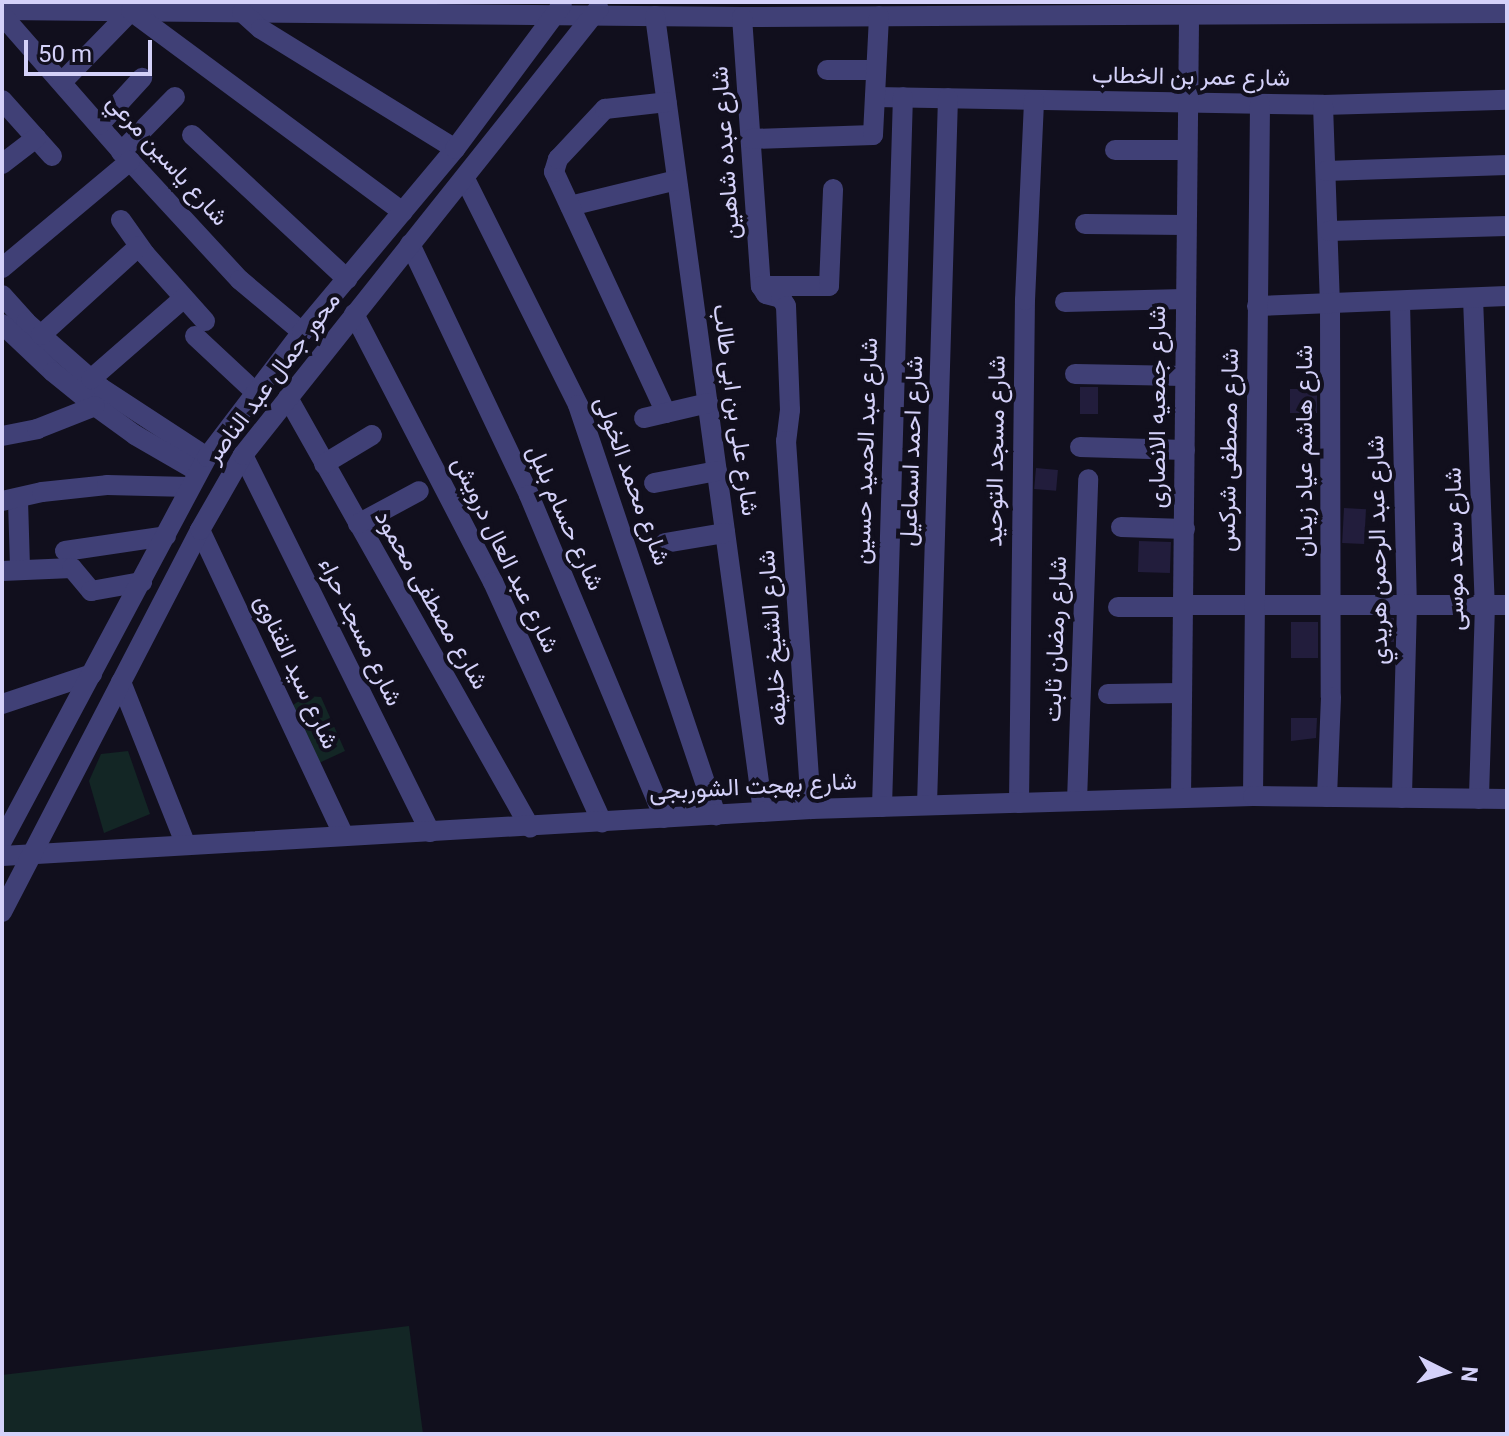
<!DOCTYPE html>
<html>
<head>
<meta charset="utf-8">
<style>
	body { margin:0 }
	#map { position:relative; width:1509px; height:1436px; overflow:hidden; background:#110f1d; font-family:Roboto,Vazirmatn,sans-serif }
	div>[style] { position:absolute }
	.green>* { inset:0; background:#132625 }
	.building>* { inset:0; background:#221d3c; transform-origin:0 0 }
	.minor>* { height:20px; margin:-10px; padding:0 10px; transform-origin:10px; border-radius:10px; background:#404076 }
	span { translate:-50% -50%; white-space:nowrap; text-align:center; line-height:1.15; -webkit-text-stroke:8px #110f1d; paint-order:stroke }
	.street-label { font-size:24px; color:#d4d1f9 }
	.frame { position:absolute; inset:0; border:4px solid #d4d1f9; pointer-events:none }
	.north { position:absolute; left:1405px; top:1332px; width:80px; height:80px; -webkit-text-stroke:6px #110f1d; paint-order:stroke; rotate:95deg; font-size:22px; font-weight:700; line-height:32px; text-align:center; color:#d4d1f9 }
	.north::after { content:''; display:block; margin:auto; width:28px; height:36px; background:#d4d1f9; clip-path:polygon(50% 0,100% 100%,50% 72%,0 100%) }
	.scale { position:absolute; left:24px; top:40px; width:128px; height:36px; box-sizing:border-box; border:4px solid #d4d1f9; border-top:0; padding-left:10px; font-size:24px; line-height:28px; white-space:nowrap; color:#d4d1f9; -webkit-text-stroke:6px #110f1d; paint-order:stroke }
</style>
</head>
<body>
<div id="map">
	<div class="green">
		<div style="clip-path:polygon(307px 696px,321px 697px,345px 751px,319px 763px,285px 710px)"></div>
		<div style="clip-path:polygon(128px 751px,150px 814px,104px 833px,89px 781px,101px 754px)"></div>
		<div style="clip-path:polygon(409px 1326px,423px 1434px,2px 1434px,2px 1375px)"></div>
	</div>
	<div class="building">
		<div style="left:1080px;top:387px;width:18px;height:27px"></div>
		<div style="left:1317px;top:389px;width:24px;height:27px;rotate:90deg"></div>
		<div style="left:1036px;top:468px;width:22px;height:21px;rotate:5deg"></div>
		<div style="left:1344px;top:508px;width:22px;height:35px;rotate:3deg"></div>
		<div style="left:1139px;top:541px;width:32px;height:31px;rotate:2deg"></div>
		<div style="left:1385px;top:618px;width:9px;height:24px"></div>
		<div style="left:1318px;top:622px;width:36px;height:27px;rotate:90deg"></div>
		<div style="clip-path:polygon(1291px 718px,1317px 718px,1316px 738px,1291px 741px)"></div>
	</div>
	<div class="minor">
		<div style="left:2px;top:10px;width:740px;rotate:0.54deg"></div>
		<div style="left:742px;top:17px;width:765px;rotate:-0.3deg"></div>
		<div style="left:242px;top:12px;width:25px;rotate:42deg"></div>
		<div style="left:261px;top:29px;width:228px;rotate:31.7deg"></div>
		<div style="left:2px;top:15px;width:194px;rotate:48.8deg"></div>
		<div style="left:130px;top:161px;width:162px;rotate:47.3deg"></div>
		<div style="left:240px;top:280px;width:81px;rotate:40deg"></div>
		<div style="left:655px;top:16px;width:803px;rotate:82.27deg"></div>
		<div style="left:742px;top:17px;width:270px;rotate:86deg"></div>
		<div style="left:827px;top:70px;width:49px"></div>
		<div style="left:62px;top:82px;width:99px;rotate:-45.8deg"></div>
		<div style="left:131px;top:11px;width:338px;rotate:36.5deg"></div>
		<div style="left:875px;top:97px;width:448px;rotate:1deg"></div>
		<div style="left:1323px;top:105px;width:184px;rotate:-1.6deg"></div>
		<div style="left:2px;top:100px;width:75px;rotate:48.2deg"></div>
		<div style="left:1323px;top:105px;width:199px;rotate:88deg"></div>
		<div style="left:1330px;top:304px;width:393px;rotate:89.9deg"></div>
		<div style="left:1331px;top:697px;width:100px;rotate:92.3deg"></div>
		<div style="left:99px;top:125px;width:64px;rotate:-47.5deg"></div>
		<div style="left:192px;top:135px;width:212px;rotate:42.9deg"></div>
		<div style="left:751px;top:139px;width:122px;rotate:-1.9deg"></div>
		<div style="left:873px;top:135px;width:119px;rotate:-87.1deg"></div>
		<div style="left:1115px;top:150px;width:70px"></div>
		<div style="left:121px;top:152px;width:77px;rotate:-45.5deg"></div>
		<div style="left:2px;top:164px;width:43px;rotate:-37.4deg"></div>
		<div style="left:1326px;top:171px;width:181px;rotate:-1.9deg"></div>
		<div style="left:465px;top:179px;width:253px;rotate:63.4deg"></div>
		<div style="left:578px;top:405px;width:433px;rotate:71.4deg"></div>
		<div style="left:570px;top:206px;width:110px;rotate:-13.7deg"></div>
		<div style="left:121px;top:220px;width:42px;rotate:54.8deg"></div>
		<div style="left:145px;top:254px;width:90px;rotate:48.2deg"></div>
		<div style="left:1085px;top:224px;width:100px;rotate:0.6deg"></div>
		<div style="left:1329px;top:231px;width:178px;rotate:-1.6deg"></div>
		<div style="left:410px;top:244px;width:278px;rotate:64.6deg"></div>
		<div style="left:529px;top:495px;width:350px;rotate:67.3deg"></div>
		<div style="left:2px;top:268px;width:167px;rotate:-39.9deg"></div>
		<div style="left:761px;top:286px;width:9px;rotate:58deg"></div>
		<div style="left:766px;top:294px;width:16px;rotate:15deg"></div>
		<div style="left:781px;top:298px;width:9px;rotate:58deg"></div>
		<div style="left:786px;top:306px;width:104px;rotate:87.8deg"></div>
		<div style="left:790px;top:410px;width:31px;rotate:97deg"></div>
		<div style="left:786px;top:441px;width:369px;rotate:86.1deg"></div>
		<div style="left:761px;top:286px;width:68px"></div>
		<div style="left:829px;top:286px;width:97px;rotate:-87.6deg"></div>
		<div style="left:2px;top:295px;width:36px;rotate:48deg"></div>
		<div style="left:26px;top:322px;width:100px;rotate:41.3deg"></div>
		<div style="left:101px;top:388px;width:126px;rotate:33.1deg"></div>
		<div style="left:1473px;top:298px;width:307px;rotate:87.8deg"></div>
		<div style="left:1485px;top:605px;width:194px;rotate:91.8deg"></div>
		<div style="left:1065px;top:302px;width:119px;rotate:-1.4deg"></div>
		<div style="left:1400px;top:302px;width:302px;rotate:88.7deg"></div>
		<div style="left:1407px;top:604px;width:194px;rotate:91.5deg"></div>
		<div style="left:1257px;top:306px;width:250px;rotate:-2.3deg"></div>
		<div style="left:354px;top:314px;width:302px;rotate:62.6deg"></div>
		<div style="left:493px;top:582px;width:264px;rotate:65.6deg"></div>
		<div style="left:2px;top:324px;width:70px;rotate:43.3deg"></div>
		<div style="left:53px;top:372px;width:54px;rotate:39deg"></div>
		<div style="left:95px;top:406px;width:49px;rotate:35.9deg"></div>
		<div style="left:135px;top:435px;width:72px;rotate:30.1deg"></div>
		<div style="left:41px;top:335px;width:132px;rotate:-42.2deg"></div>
		<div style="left:195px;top:336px;width:82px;rotate:43deg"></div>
		<div style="left:1075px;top:374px;width:110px;rotate:1deg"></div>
		<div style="left:91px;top:379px;width:123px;rotate:-41.1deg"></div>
		<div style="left:288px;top:398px;width:493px;rotate:60.6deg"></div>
		<div style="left:666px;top:413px;width:266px;rotate:-114.9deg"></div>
		<div style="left:554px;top:172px;width:14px;rotate:-73deg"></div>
		<div style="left:558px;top:159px;width:69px;rotate:-46.8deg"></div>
		<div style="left:605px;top:109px;width:62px;rotate:-6.4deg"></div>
		<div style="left:644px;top:418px;width:66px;rotate:-13.2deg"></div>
		<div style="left:2px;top:436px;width:36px;rotate:-11deg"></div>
		<div style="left:37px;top:429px;width:62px;rotate:-21.6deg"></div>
		<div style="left:1080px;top:447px;width:105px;rotate:1.6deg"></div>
		<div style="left:243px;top:455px;width:421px;rotate:63.6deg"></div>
		<div style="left:324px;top:464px;width:56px;rotate:-31.1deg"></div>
		<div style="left:654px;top:483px;width:64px;rotate:-10.8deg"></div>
		<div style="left:18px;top:500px;width:69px;rotate:88.3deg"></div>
		<div style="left:2px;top:501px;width:41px;rotate:-12.7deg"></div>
		<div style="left:42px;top:492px;width:65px;rotate:-6.1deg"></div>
		<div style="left:107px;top:485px;width:82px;rotate:1.4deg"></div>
		<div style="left:358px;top:524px;width:69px;rotate:-28.4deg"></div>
		<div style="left:1121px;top:527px;width:64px;rotate:1.8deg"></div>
		<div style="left:200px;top:530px;width:338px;rotate:64.8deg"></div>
		<div style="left:665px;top:543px;width:61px;rotate:-9.5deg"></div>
		<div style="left:65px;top:551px;width:102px;rotate:-8.4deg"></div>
		<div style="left:2px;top:571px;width:70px;rotate:-2.5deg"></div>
		<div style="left:72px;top:568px;width:30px;rotate:50deg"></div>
		<div style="left:91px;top:591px;width:52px;rotate:-10deg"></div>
		<div style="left:1183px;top:605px;width:324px"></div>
		<div style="left:1118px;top:607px;width:65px"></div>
		<div style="left:121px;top:682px;width:175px;rotate:68.3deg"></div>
		<div style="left:1108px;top:694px;width:74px;rotate:-0.8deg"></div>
		<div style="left:2px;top:704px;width:95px;rotate:-18.4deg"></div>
		<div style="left:1253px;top:796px;width:692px;rotate:-89.42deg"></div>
		<div style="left:1181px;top:798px;width:783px;rotate:-89.41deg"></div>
		<div style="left:1077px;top:801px;width:322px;rotate:-88deg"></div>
		<div style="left:1019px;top:803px;width:503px;rotate:-89.32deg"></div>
		<div style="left:1025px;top:300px;width:200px;rotate:-87.4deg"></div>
		<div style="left:927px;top:805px;width:707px;rotate:-88.3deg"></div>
		<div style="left:882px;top:807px;width:710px;rotate:-88.31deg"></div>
		<div style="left:2px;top:841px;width:435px;rotate:-61.9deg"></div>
		<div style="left:207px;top:457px;width:157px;rotate:-52.8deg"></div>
		<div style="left:302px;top:332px;width:239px;rotate:-50.1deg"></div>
		<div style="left:455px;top:149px;width:179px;rotate:-53.4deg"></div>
		<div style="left:2px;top:856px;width:810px;rotate:-3.32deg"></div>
		<div style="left:811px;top:809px;width:442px;rotate:-1.7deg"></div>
		<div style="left:1253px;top:796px;width:254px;rotate:0.7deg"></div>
		<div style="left:2px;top:912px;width:430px;rotate:-62.6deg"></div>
		<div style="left:200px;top:530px;width:86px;rotate:-60.2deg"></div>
		<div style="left:243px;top:455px;width:571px;rotate:-51.47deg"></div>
	</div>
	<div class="street-label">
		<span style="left:1191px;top:77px;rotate:1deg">شارع عمر بن الخطاب</span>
		<span style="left:726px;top:153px;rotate:-94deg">شارع عبده شاهين</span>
		<span style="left:167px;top:160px;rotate:48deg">شارع ياسين مرعي</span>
		<span style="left:273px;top:378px;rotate:-53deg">محور جمال عبد الناصر</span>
		<span style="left:1158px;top:407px;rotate:-90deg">شارع جمعيه الانصارى</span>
		<span style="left:735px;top:410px;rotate:82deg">شارع على بن ابى طالب</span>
		<span style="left:1229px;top:450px;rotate:-89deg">شارع مصطفى شركس</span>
		<span style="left:866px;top:451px;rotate:-88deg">شارع عبد الحميد حسين</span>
		<span style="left:912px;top:451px;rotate:-88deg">شارع احمد اسماعيل</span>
		<span style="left:996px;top:451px;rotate:-89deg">شارع مسجد التوحيد</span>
		<span style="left:1305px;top:451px;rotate:-90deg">شارع هاشم عياد زيدان</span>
		<span style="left:632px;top:481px;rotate:70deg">شارع محمد الخولى</span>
		<span style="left:565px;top:518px;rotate:66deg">شارع حسام بلبل</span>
		<span style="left:1455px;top:549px;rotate:-91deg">شارع سعد موسى</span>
		<span style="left:1378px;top:550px;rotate:-91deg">شارع عبد الرحمن هريدي</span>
		<span style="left:505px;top:555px;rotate:64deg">شارع عبد العال درويش</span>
		<span style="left:431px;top:600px;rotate:60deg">شارع مصطفى محمود</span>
		<span style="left:360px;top:632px;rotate:64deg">شارع مسجد حراء</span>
		<span style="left:773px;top:638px;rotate:-94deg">شارع الشيخ خليفه</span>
		<span style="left:1056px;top:639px;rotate:-88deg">شارع رمضان ثابت</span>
		<span style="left:296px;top:672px;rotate:65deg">شارع سيد القناوى</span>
		<span style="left:753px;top:787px;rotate:-3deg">شارع بهجت الشوربجى</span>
	</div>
	<div class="frame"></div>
	<div class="north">N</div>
	<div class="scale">50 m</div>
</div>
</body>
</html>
